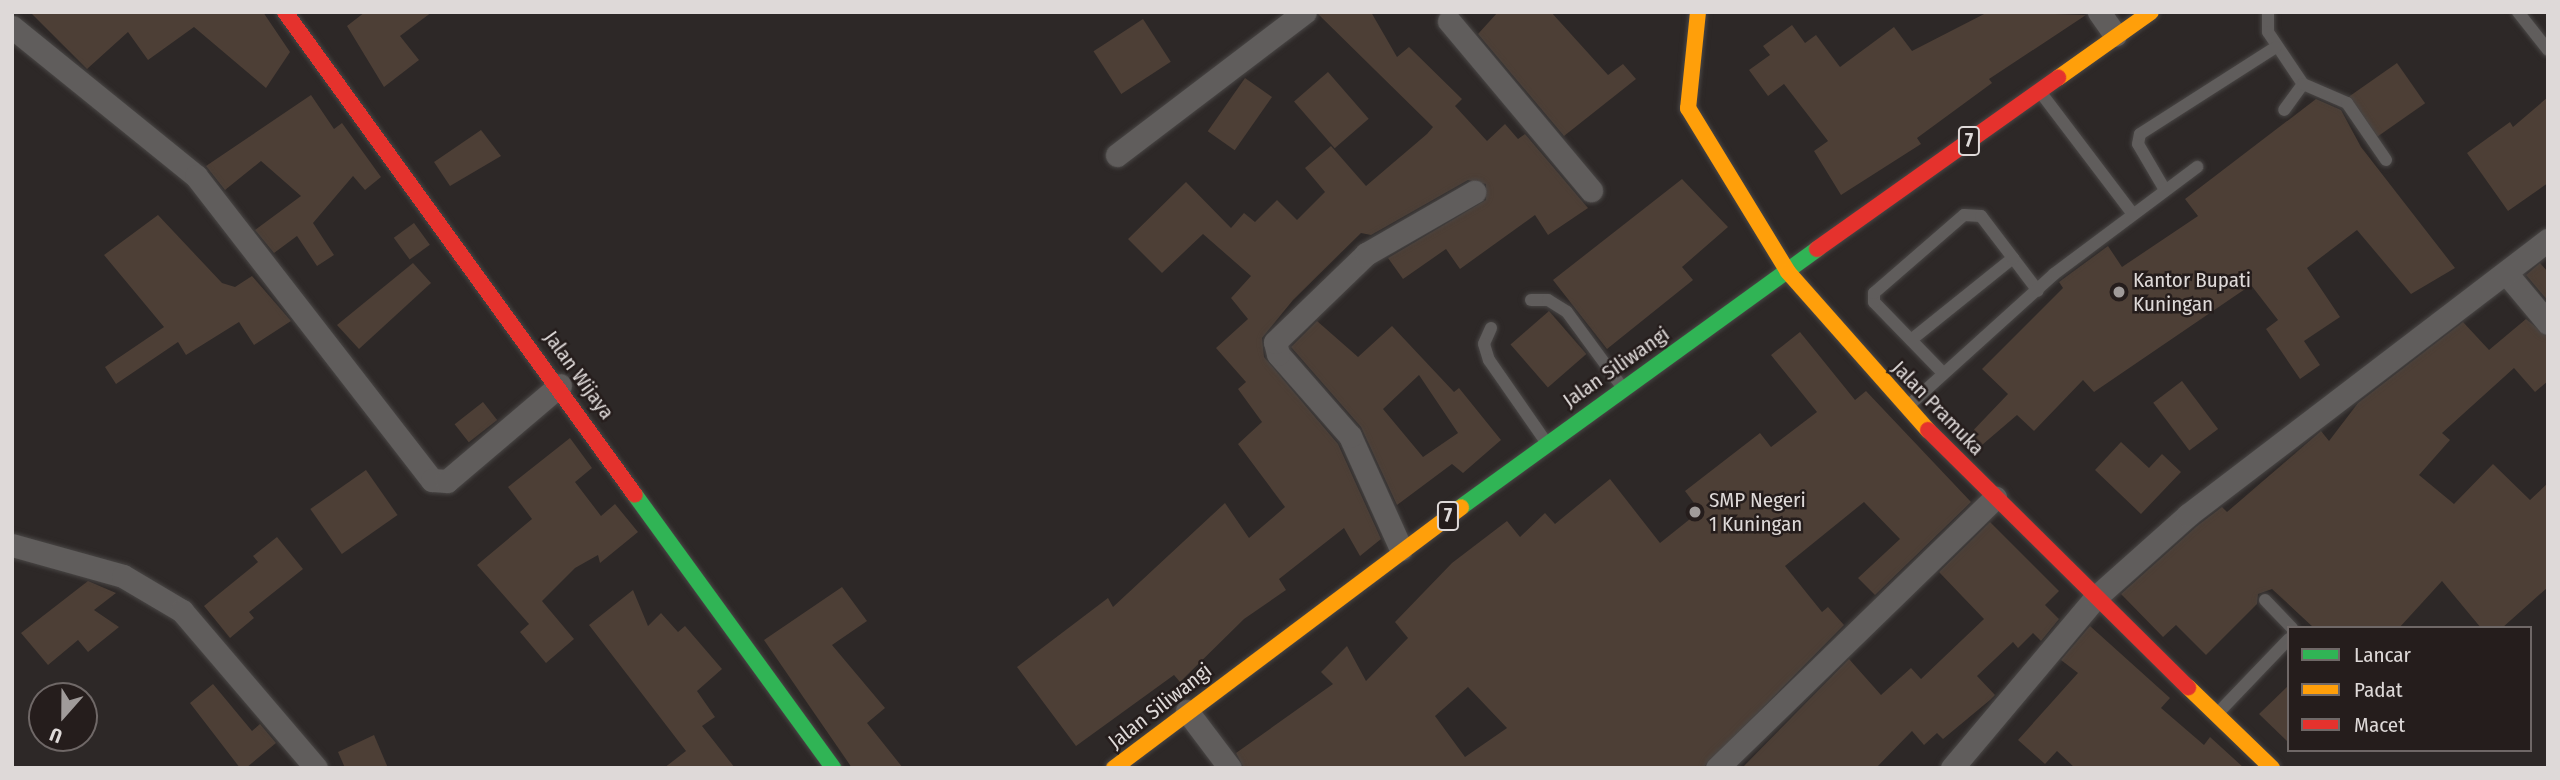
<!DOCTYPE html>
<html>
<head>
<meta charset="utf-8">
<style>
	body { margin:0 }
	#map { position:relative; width:2560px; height:780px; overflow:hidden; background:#2d2827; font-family:"Fira Sans Condensed",sans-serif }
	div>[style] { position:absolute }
	.building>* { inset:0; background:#4d3f36; transform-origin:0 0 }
	.roads { filter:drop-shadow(0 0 2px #494645) drop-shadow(0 0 2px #494645) }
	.lane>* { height:12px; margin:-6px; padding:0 6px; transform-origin:6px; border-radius:6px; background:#605d5c }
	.street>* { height:23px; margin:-11.5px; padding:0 11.5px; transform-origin:11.5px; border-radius:11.5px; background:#605d5c }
	.fast>* { height:16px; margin:-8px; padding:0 8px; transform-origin:8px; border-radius:8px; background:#30b455 }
	.slow>* { height:16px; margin:-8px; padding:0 8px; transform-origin:8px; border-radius:8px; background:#ff9f0a }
	.jam>* { height:16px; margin:-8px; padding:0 8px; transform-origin:8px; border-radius:8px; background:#e5322d }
	.dots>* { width:19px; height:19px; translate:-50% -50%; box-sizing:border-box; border:4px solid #251d1c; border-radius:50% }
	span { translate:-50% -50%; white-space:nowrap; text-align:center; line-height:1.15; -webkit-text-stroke:5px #251d1c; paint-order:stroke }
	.shield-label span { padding:2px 5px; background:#251d1c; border:2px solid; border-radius:5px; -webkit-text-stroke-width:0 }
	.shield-label { font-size:19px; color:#ded9d8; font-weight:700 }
	.poi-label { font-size:21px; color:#ded9d8 }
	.left { translate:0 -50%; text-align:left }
	.street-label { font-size:21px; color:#ded9d8 }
	.frame { position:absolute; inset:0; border:14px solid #ded9d8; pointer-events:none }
	.legend { position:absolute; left:2287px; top:626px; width:245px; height:126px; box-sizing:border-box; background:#251d1c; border:2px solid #6f6867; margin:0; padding:9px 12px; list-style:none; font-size:21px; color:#ded9d8 }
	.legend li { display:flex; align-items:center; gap:14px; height:35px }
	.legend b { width:35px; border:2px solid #6f6867 }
	.north { position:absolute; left:28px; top:682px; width:70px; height:70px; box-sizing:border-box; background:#251d1c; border:2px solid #6f6867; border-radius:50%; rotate:201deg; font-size:19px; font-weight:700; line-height:28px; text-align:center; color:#ded9d8 }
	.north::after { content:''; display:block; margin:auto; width:24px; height:32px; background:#a09b9a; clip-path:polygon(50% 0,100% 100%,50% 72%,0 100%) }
</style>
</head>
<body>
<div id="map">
	<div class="building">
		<div style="clip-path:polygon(30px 12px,263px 12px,290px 52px,266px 88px,194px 27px,148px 60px,128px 32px,87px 69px)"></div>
		<div style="clip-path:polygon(365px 12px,432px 12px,400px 36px,419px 60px,384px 87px,347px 26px)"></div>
		<div style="clip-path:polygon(1371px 12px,1397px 57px,1409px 47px,1462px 99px,1455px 106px,1487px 141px,1505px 124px,1518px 139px,1525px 134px,1588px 208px,1548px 235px,1535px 215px,1460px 269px,1446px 249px,1403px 279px,1388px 258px,1486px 200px,1486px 184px,1468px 180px,1371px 235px,1361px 233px,1293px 300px,1262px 338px,1264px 357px,1338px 444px,1381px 539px,1360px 556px,1344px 528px,1279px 579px,1286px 590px,1244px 619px,1180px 682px,1174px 675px,1076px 746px,1017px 667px,1108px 598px,1113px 607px,1225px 503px,1249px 538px,1285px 507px,1238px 444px,1262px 422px,1238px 389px,1246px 382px,1216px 348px,1248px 319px,1231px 298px,1251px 276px,1203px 234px,1162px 273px,1128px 239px,1186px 182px,1231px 228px,1244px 213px,1255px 222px,1277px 200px,1297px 220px,1325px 192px,1305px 168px,1331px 146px,1366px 186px,1427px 134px,1433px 127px,1318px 14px)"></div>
		<div style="clip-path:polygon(1498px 12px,1551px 12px,1608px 75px,1623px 64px,1636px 79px,1564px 136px,1478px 34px)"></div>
		<div style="clip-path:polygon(1988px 12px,2086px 15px,1989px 79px,1992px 83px,1917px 138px,1921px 144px,1841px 195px,1814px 151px,1828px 141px,1784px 84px,1768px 96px,1749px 70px,1770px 55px,1763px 46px,1792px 25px,1805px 43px,1816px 35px,1840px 67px,1894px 27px,1912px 51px)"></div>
		<div style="left:1143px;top:19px;width:51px;height:59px;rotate:57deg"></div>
		<div style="left:2397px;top:63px;width:49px;height:58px;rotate:55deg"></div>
		<div style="left:1328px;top:72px;width:62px;height:45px;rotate:49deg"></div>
		<div style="left:1245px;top:78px;width:33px;height:65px;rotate:35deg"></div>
		<div style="clip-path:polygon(311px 95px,334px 129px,342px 123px,381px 177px,365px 190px,353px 176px,313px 223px,334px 255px,317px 266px,297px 236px,274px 253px,255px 230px,301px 196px,261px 161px,225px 190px,206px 166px)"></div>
		<div style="clip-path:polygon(2548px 97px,2548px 183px,2508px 211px,2467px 153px,2510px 122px,2513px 127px)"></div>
		<div style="clip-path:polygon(2316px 99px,2341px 110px,2361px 147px,2455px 268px,2411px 294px,2357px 230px,2307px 268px,2340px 317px,2304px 341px,2320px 365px,2300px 379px,2266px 329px,2278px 320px,2251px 285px,2094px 392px,2083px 380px,2034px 431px,2017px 415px,1975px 451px,1964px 440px,2008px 394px,1982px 369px,2063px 288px,2059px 282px,2108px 246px,2122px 267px,2198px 216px,2185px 199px)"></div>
		<div style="clip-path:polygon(481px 130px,501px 156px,450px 186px,434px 162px)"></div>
		<div style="clip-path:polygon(1682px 179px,1728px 227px,1682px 267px,1693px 280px,1607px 349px,1553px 280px)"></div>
		<div style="clip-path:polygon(158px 215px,222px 283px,235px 287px,252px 276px,291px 321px,254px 345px,239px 322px,186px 355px,178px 342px,116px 384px,105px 367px,164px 327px,104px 255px)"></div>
		<div style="left:414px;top:223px;width:27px;height:25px;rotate:54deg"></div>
		<div style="clip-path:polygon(413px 263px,431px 283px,359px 349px,337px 325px)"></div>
		<div style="clip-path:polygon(2540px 263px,2548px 272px,2548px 301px,2526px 275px)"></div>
		<div style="left:1549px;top:311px;width:57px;height:51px;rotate:49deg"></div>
		<div style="clip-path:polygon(2526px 319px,2548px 337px,2548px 381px,2535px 392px,2514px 368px,2442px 433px,2450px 440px,2419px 475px,2454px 504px,2493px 464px,2530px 500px,2548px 483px,2548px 587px,2502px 628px,2481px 628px,2442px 581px,2399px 628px,2314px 628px,2272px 589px,2258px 594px,2257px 604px,2206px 655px,2176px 625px,2163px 637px,2121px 594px,2197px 526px,2222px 507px,2227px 512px,2321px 431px,2329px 441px,2358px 403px,2463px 322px,2489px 350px)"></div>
		<div style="clip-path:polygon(evenodd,1317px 321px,1358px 357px,1392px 326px,1454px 392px,1459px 388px,1501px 440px,1463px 473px,1452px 464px,1397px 505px,1361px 427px,1291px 347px,1317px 321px,1419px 375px,1458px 433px,1423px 457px,1383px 409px,1419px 375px)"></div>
		<div style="clip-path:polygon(evenodd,1800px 332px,1855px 400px,1866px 391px,1971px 502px,1875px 595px,1858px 578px,1900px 539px,1864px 502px,1785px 566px,1822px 612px,1828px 607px,1844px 625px,1703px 768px,1244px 768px,1236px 753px,1333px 684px,1321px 672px,1347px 646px,1366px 681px,1408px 638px,1395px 622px,1452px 563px,1507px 521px,1520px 537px,1545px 513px,1555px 524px,1610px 479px,1660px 543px,1700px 511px,1685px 491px,1760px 433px,1771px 447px,1817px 412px,1771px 355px,1800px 332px,1468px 687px,1507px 728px,1465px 757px,1435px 716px,1468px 687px)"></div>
		<div style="left:2182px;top:381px;width:60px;height:36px;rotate:53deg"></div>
		<div style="left:483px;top:402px;width:23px;height:36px;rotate:52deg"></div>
		<div style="clip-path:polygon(570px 438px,592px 468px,575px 482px,601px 516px,615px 504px,638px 532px,600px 563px,598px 555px,575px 568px,542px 601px,574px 639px,546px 663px,520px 632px,529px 624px,477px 565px,532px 519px,508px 487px)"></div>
		<div style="clip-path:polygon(2121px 442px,2149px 468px,2162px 454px,2181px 472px,2141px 514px,2095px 470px)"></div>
		<div style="left:366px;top:470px;width:55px;height:68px;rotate:55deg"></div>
		<div style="clip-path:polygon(1990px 522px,2059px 591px,2045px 605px,2059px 619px,2041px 641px,2033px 633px,2018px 648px,2013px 642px,1977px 676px,1995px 695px,1990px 700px,1943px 739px,1937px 733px,1924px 745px,1912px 731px,1876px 768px,1742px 768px,1849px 659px,1881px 695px,1911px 668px,1921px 679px,1984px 619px,1939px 572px)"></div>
		<div style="clip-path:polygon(277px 537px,303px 569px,249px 612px,254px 618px,230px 638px,204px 606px,258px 562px,253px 556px)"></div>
		<div style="clip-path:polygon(88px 581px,116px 593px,94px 610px,119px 627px,88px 652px,78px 640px,48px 665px,21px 633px)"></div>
		<div style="clip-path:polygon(842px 587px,867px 621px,832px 645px,885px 708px,867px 723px,903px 768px,852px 768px,764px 640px)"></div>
		<div style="clip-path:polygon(633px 590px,648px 626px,661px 613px,678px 632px,685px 626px,722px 669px,697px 691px,715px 717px,702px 726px,735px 768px,664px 768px,686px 751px,589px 625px)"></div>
		<div style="clip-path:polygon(2090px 626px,2170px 698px,2161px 708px,2204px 745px,2210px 737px,2244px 768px,2075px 768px,2057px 751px,2045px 764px,2018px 740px,2078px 673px,2061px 660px)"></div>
		<div style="clip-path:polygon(213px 684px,252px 731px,260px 724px,276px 743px,246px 768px,240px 768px,190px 703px)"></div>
		<div style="clip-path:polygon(2289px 685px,2289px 743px,2259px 714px)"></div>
		<div style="clip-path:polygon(374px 735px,388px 768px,345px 768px,338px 752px)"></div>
	</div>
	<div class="roads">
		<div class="lane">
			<div style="left:2268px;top:12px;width:20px;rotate:90deg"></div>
			<div style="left:2268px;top:32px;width:63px;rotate:56.1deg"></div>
			<div style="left:2303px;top:84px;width:32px;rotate:126deg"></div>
			<div style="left:2518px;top:12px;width:48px;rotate:51.7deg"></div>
			<div style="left:2303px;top:84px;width:48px;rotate:23.4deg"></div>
			<div style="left:2347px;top:103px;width:69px;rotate:55.6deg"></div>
			<div style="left:2041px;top:93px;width:152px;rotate:52.8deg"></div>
			<div style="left:2165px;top:190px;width:53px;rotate:-120.4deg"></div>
			<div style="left:2138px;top:144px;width:10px;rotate:-79deg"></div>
			<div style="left:2140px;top:134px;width:161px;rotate:-32.6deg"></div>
			<div style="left:1531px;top:300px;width:17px"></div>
			<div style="left:1548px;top:300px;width:22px;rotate:32deg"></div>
			<div style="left:1567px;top:312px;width:93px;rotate:53.7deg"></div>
			<div style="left:1491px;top:328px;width:17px;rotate:114deg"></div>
			<div style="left:1484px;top:344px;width:17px;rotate:73deg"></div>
			<div style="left:1489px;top:360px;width:96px;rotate:55.2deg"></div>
			<div style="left:1911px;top:340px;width:131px;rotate:-38.8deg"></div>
			<div style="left:2013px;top:258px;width:41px;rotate:52.9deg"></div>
			<div style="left:1943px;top:373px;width:99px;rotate:-134.2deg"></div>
			<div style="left:1874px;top:302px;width:9px;rotate:-90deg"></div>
			<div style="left:1874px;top:293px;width:119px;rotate:-40.9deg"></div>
			<div style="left:1964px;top:215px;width:17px;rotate:3deg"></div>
			<div style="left:1981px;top:216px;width:53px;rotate:52.7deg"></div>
			<div style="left:1907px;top:407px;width:198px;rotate:-42.1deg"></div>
			<div style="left:2054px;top:274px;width:179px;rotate:-36.8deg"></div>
			<div style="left:2265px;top:600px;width:39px;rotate:46deg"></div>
			<div style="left:2217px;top:714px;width:104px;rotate:-46.2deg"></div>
		</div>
		<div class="street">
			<div style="left:2099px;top:12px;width:28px;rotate:55deg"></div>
			<div style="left:1449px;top:21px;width:221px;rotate:50deg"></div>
			<div style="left:12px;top:27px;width:237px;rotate:39deg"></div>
			<div style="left:196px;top:176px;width:385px;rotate:52.2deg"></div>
			<div style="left:432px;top:480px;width:15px;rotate:4deg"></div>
			<div style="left:447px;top:481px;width:148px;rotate:-40.3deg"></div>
			<div style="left:1117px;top:155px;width:236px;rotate:-37.3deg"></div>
			<div style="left:2506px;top:273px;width:65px;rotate:50deg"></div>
			<div style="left:12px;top:545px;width:115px;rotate:15.6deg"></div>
			<div style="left:123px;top:576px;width:69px;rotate:30.7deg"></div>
			<div style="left:182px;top:611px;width:206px;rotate:49.5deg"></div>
			<div style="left:1401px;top:549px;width:124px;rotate:-114.3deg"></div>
			<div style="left:1350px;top:436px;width:109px;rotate:-131.3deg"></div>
			<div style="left:1278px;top:354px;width:12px;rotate:-104deg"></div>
			<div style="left:1275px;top:342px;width:127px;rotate:-44deg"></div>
			<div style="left:1366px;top:254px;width:125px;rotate:-29.9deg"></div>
			<div style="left:1187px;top:711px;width:71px;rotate:53deg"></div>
			<div style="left:1717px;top:768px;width:388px;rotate:-44.2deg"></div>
			<div style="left:1952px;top:768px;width:222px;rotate:-49.9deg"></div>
			<div style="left:2095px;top:598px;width:125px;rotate:-41.7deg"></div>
			<div style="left:2188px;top:515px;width:453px;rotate:-37.4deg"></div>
		</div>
		<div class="fast">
			<div style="left:635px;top:495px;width:337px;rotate:54deg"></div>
			<div style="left:1461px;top:507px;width:440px;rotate:-35.9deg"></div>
		</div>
		<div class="slow">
			<div style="left:1698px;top:12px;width:97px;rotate:95.9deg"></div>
			<div style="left:1688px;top:108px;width:192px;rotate:58.6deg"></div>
			<div style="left:1788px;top:272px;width:211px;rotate:48.5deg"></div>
			<div style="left:2058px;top:78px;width:114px;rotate:-35.4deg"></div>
			<div style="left:2188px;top:687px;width:117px;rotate:44deg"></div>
			<div style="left:1114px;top:768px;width:434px;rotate:-36.9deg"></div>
		</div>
		<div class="jam">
			<div style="left:285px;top:12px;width:596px;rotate:54.07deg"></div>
			<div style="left:1817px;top:249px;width:296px;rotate:-35.4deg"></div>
			<div style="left:1928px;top:430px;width:366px;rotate:44.7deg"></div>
		</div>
	</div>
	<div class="dots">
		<div style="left:2119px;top:292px;background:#a09b9a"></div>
		<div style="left:1695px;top:512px;background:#a09b9a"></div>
	</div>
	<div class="shield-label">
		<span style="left:1969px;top:141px">7</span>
		<span style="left:1448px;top:516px">7</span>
	</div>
	<div class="poi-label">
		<span class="left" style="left:2133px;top:292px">Kantor Bupati<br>Kuningan</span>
		<span class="left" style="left:1709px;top:512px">SMP Negeri<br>1 Kuningan</span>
	</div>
	<div class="street-label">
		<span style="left:1616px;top:367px;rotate:-35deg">Jalan Siliwangi</span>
		<span style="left:579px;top:375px;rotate:54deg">Jalan Wijaya</span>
		<span style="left:1938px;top:408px;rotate:46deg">Jalan Pramuka</span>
		<span style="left:1160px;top:706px;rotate:-38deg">Jalan Siliwangi</span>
	</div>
	<div class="frame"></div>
	<ul class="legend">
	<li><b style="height:9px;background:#30b455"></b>Lancar</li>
	<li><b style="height:9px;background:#ff9f0a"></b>Padat</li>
	<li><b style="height:9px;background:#e5322d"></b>Macet</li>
	</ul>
	<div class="north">U</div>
</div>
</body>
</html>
